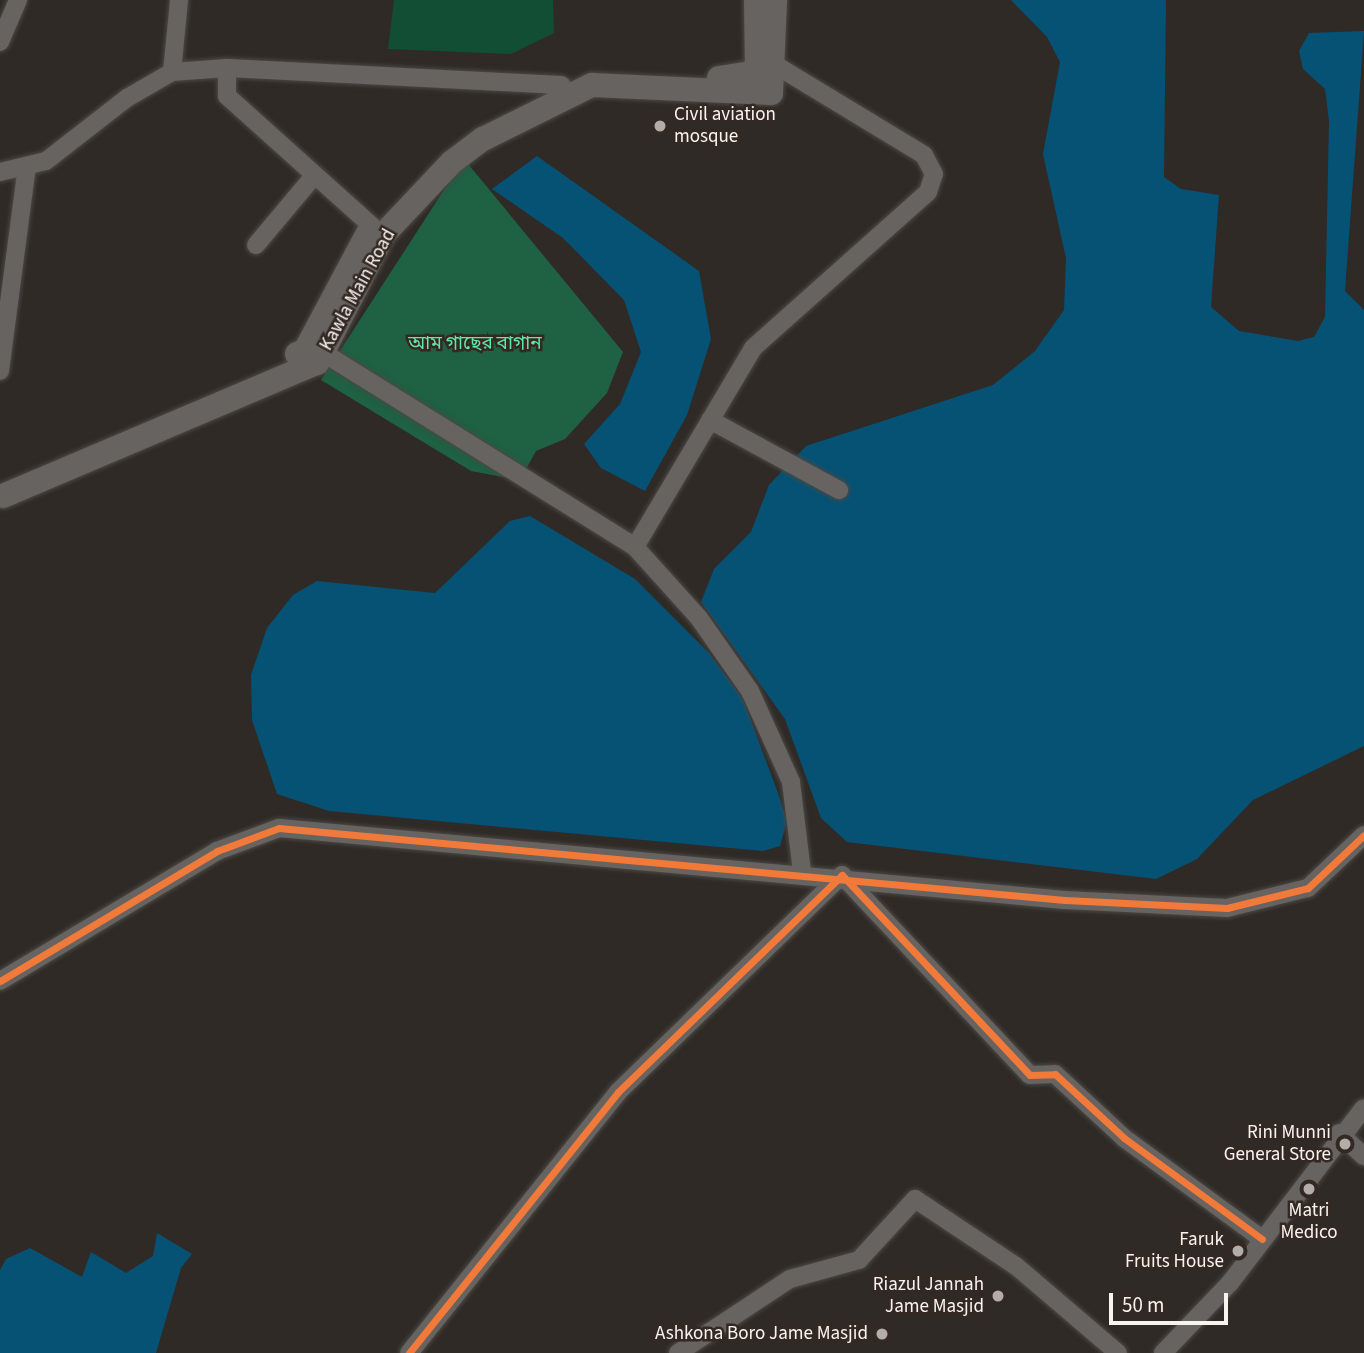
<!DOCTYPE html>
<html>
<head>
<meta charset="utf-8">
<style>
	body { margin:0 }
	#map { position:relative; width:1364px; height:1353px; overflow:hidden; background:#2f2a26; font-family:"Source Sans 3","Noto Sans Bengali",sans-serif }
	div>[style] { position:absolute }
	.green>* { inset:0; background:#114e34 }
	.forest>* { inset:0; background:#1e6143 }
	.water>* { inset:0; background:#065275 }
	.roads { filter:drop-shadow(0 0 2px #4c4844) drop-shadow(0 0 2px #4c4844) }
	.street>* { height:18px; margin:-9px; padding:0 9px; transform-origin:9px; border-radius:9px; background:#666360 }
	.secondary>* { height:24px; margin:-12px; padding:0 12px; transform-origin:12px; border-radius:12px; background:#666360 }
	.cycleway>* { height:7px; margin:-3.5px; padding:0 3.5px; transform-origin:3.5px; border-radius:3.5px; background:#f17a3a }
	.dots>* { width:19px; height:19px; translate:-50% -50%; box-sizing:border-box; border:4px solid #332922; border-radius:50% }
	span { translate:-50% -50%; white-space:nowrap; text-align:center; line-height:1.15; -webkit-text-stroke:5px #332922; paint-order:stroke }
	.poi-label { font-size:19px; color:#f9f3ee }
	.left { translate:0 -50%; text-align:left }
	.right { translate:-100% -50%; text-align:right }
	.street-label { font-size:19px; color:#f9f3ee }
	.park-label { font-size:19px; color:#62e6a7 }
	.scale { position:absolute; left:1109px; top:1293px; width:119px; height:32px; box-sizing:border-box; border:4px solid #f9f3ee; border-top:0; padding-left:9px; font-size:21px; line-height:24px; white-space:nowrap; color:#f9f3ee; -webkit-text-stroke:5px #332922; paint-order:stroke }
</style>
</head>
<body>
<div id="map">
	<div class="green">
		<div style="clip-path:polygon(394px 0,553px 0,554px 33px,511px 54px,388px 49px)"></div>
	</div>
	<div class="forest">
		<div style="clip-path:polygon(464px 159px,623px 352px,607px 393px,565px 439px,536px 451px,520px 480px,471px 471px,321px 380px)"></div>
	</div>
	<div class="water">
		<div style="clip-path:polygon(1011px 0,1166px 0,1164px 177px,1181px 189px,1219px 195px,1211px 307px,1239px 331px,1298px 341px,1314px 337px,1325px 317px,1329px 121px,1325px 89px,1303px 69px,1299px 51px,1309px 33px,1364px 31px,1345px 291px,1364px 310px,1364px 746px,1253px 800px,1197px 859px,1156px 879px,847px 842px,821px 818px,785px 719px,701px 602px,714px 569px,751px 532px,769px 485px,806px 446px,993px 385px,1035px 351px,1064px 310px,1066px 258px,1043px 154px,1060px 62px,1047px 37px)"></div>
		<div style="clip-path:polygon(537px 156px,699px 271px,711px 339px,687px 415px,645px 491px,601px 468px,584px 444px,620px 404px,641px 352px,624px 300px,563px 238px,492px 189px)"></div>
		<div style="clip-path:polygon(530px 516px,635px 579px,709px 653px,743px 699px,778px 793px,787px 821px,780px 846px,763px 851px,329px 811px,277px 794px,252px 720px,251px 675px,267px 628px,293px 595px,317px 581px,435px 593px,510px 521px)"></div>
		<div style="clip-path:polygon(157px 1233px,192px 1254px,181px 1268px,156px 1353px,0 1353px,0 1270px,6px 1259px,30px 1248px,82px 1277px,91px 1252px,126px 1273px,153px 1256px)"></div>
	</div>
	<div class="roads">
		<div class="street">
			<div style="left:0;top:42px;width:46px;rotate:-66.8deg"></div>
			<div style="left:227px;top:68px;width:28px;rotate:90deg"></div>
			<div style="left:227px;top:96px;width:195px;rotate:41.9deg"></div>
			<div style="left:172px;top:72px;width:72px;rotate:-84.4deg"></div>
			<div style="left:0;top:172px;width:47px;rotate:-13.4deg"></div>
			<div style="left:46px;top:161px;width:103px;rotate:-37.9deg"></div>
			<div style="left:127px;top:98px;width:52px;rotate:-30deg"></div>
			<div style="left:172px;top:72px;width:55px;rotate:-4.2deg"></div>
			<div style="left:227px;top:68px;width:335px;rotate:2.9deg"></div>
			<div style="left:256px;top:245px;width:90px;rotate:-50deg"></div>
			<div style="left:322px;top:352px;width:369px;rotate:31.9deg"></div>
			<div style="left:635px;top:547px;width:96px;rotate:48deg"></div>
			<div style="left:699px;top:618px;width:89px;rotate:55.1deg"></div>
			<div style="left:750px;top:691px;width:100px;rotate:65.7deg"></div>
			<div style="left:791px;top:782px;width:91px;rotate:83deg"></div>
			<div style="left:0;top:371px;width:207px;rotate:-82.5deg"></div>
			<div style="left:710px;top:420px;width:147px;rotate:28.5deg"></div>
			<div style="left:635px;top:547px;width:231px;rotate:-59.3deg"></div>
			<div style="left:753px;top:348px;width:234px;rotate:-41.7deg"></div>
			<div style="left:928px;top:192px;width:19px;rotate:-72deg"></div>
			<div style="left:934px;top:174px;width:21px;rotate:-118deg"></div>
			<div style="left:924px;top:155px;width:178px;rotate:-148.8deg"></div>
			<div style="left:0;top:981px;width:253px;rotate:-30.9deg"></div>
			<div style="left:217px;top:851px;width:66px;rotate:-20.4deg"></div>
			<div style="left:279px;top:828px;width:789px;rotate:5.23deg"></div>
			<div style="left:1065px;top:900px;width:162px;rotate:2.8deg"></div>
			<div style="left:1227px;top:908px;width:83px;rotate:-13.9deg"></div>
			<div style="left:1308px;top:888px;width:77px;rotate:-43.4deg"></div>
			<div style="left:1339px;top:1133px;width:34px;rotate:43deg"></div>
			<div style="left:409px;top:1353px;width:334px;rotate:-51.3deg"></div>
			<div style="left:618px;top:1092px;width:312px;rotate:-44.1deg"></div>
			<div style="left:842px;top:875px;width:274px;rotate:46.8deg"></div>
			<div style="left:1030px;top:1075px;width:25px;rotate:-2deg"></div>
			<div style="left:1055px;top:1074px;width:94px;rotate:42.8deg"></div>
			<div style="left:1124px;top:1138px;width:171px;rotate:36.2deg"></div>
			<div style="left:678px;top:1353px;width:134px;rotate:-33.5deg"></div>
			<div style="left:790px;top:1279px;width:72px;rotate:-15.4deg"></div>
			<div style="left:859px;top:1260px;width:83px;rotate:-47.4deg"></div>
			<div style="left:915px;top:1199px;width:121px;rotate:33.6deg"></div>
			<div style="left:1016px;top:1266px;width:134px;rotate:40.5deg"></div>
			<div style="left:1163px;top:1353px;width:97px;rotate:-46.3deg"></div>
			<div style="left:1230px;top:1283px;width:220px;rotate:-52.6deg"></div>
		</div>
		<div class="secondary">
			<div style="left:719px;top:78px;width:38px;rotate:-9deg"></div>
			<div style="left:757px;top:72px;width:72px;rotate:-90.8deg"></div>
			<div style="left:297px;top:354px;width:9px;rotate:-21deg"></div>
			<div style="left:305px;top:351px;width:134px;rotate:-61.9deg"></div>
			<div style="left:3px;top:496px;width:341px;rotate:-23deg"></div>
			<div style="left:317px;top:363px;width:144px;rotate:-62.7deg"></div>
			<div style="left:383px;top:235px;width:100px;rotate:-46.6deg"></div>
			<div style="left:452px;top:162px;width:39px;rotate:-37deg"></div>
			<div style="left:483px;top:139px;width:122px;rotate:-26.4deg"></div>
			<div style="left:592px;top:85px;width:179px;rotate:2.6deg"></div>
			<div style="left:771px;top:93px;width:93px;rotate:-87.5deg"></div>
		</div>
	</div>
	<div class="cycleway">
		<div style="left:0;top:981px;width:253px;rotate:-30.9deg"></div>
		<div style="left:217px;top:851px;width:66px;rotate:-20.4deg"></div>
		<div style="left:279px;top:828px;width:789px;rotate:5.23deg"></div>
		<div style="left:1065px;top:900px;width:162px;rotate:2.8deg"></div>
		<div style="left:1227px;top:908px;width:83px;rotate:-13.9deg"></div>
		<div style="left:1308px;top:888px;width:77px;rotate:-43.4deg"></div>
		<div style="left:409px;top:1353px;width:334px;rotate:-51.3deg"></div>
		<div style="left:618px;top:1092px;width:312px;rotate:-44.1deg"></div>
		<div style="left:842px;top:875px;width:274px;rotate:46.8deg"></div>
		<div style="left:1030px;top:1075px;width:25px;rotate:-2deg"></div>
		<div style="left:1055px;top:1074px;width:94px;rotate:42.8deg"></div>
		<div style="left:1124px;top:1138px;width:171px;rotate:36.2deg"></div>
	</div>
	<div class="dots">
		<div style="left:660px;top:126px;background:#b2ada8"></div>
		<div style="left:1345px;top:1144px;background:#b2ada8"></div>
		<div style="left:1309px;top:1189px;background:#b2ada8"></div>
		<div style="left:1238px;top:1251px;background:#b2ada8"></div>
		<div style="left:998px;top:1296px;background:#b2ada8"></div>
		<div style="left:882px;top:1334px;background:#b2ada8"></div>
	</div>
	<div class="poi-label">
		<span class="left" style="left:674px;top:126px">Civil aviation<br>mosque</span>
		<span class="right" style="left:1331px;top:1144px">Rini Munni<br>General Store</span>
		<span style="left:1309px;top:1222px">Matri<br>Medico</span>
		<span class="right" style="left:1224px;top:1251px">Faruk<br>Fruits House</span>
		<span class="right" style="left:984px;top:1296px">Riazul Jannah<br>Jame Masjid</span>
		<span class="right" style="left:868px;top:1334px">Ashkona Boro Jame Masjid</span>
	</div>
	<div class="street-label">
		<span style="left:358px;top:290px;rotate:-61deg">Kawla Main Road</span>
	</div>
	<div class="park-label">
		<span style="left:475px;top:344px">আম গাছের বাগান</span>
	</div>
	<div class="scale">50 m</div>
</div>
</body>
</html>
